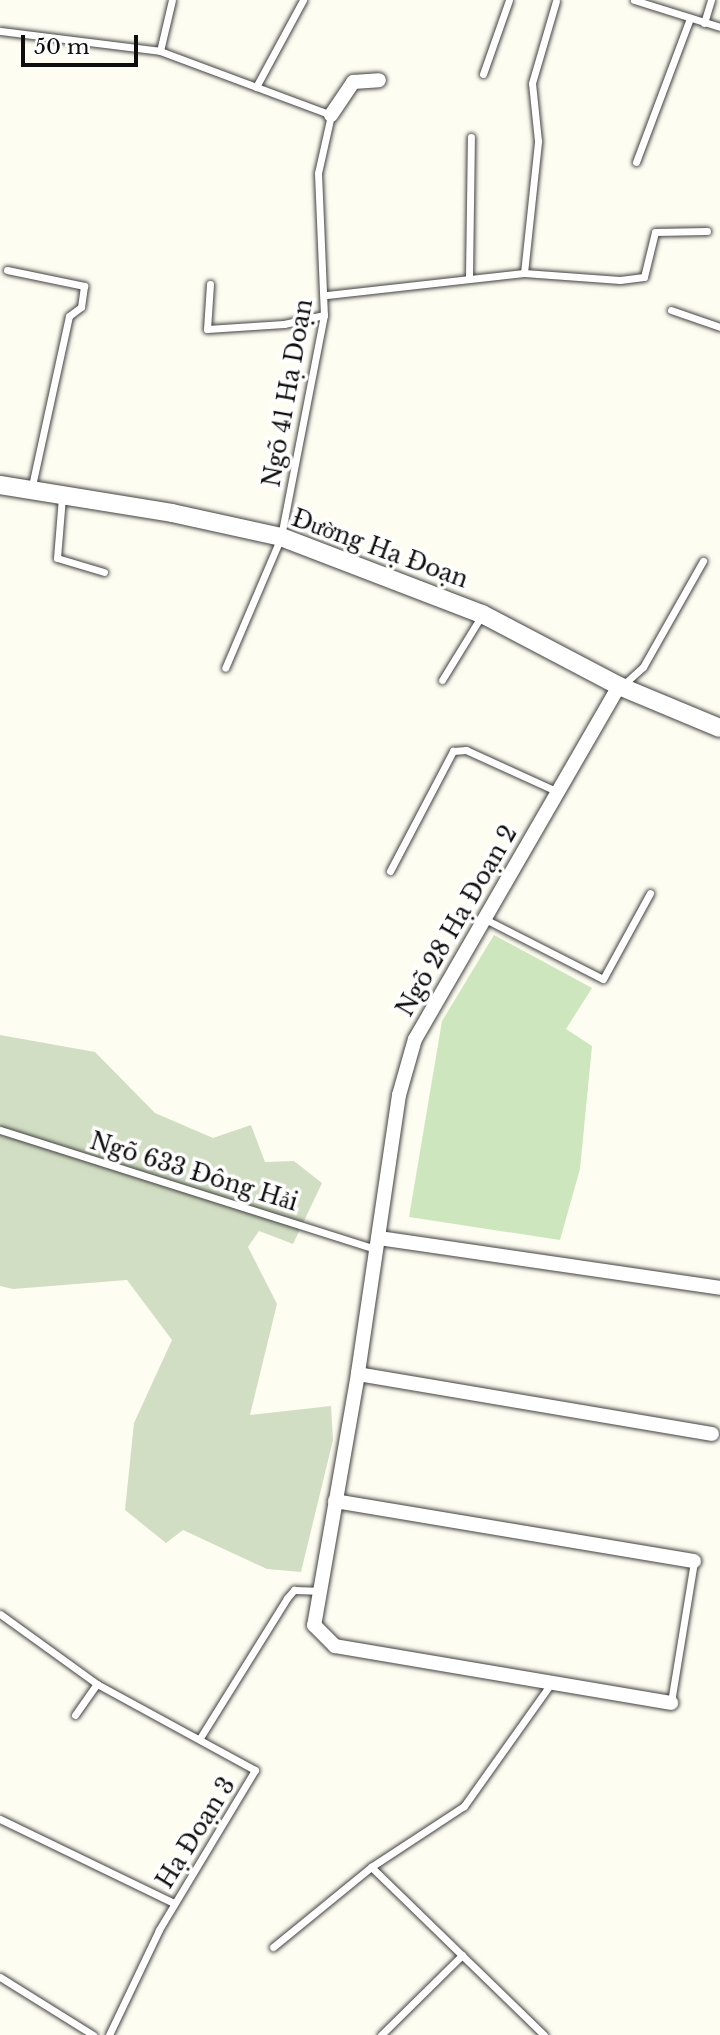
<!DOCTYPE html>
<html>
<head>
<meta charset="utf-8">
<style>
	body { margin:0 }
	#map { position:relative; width:720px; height:2035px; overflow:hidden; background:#fefdf1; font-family:"Libre Baskerville",serif }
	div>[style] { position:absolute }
	.green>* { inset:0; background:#cde6bd }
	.cemetery>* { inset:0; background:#d2dec3 }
	.roads { filter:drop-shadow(0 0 2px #414141) drop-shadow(0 0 2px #414141) }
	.service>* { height:7px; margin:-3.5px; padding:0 3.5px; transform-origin:3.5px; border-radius:3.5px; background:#fff }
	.minor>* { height:14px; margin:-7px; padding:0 7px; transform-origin:7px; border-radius:7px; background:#fff }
	.tertiary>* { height:18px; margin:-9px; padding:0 9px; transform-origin:9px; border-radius:9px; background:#fff }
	span { translate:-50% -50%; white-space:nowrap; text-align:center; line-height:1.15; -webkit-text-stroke:7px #fff; paint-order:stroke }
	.street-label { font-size:23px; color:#0e0e0e }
	.scale { position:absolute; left:21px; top:35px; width:117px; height:32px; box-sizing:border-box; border:4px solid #0e0e0e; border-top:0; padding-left:9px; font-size:21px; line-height:24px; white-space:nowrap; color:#0e0e0e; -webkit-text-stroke:5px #fff; paint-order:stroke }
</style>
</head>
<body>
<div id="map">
	<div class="green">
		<div style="clip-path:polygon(494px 935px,592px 988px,566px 1029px,592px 1046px,580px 1169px,560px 1240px,409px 1217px,442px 1021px)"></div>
	</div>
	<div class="cemetery">
		<div style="clip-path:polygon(0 1035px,95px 1052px,155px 1113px,213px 1138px,251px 1125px,265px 1162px,294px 1161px,322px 1183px,293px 1244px,259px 1231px,248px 1247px,277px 1304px,250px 1415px,331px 1406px,333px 1440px,301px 1572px,267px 1569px,183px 1530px,166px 1543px,125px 1510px,134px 1423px,172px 1340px,127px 1280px,13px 1289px,0 1286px)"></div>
	</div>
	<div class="roads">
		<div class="service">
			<div style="left:634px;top:0;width:90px;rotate:17.4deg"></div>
			<div style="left:704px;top:23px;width:24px;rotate:-73deg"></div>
			<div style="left:0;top:31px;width:161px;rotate:7.1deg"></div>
			<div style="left:160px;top:51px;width:183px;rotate:20.5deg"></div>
			<div style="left:331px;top:115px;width:59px;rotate:102.6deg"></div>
			<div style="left:318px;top:173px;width:142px;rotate:87.6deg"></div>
			<div style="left:324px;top:315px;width:226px;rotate:101deg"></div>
			<div style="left:281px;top:537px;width:142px;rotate:113.1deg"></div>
			<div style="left:160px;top:51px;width:52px;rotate:-76.8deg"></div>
			<div style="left:483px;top:74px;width:78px;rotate:-70.6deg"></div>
			<div style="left:256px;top:87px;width:99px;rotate:-61.6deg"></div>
			<div style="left:636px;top:162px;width:154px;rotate:-69.4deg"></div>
			<div style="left:7px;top:270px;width:79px;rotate:11.7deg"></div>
			<div style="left:84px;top:286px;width:21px;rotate:98deg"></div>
			<div style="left:81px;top:307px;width:15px;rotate:143deg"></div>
			<div style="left:69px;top:316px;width:178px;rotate:102.3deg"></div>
			<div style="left:524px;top:273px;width:133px;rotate:-83.9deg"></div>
			<div style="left:538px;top:141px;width:58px;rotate:-95.9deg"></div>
			<div style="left:532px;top:83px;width:85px;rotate:-73.7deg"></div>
			<div style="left:469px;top:276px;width:139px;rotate:-89.2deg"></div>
			<div style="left:210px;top:284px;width:45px;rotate:93.8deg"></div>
			<div style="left:207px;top:329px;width:77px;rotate:-3.7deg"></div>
			<div style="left:284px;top:324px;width:41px;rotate:-12.7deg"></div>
			<div style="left:327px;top:295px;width:198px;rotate:-6.4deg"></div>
			<div style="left:524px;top:273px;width:96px;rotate:4.2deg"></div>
			<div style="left:620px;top:280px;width:24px;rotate:-7deg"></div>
			<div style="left:644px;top:277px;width:46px;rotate:-76.3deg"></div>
			<div style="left:655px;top:232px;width:52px;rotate:-1.1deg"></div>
			<div style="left:671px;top:310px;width:52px;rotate:19.1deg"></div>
			<div style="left:62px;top:497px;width:61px;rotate:94.7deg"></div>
			<div style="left:57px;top:558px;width:49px;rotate:16.6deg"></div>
			<div style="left:442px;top:680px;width:76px;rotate:-58.4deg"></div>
			<div style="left:623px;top:685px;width:27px;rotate:-42deg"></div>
			<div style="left:643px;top:667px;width:122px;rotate:-60.5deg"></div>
			<div style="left:390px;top:871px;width:136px;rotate:-62.3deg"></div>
			<div style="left:453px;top:751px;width:13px;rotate:-4deg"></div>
			<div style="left:466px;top:750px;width:101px;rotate:24.5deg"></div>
			<div style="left:485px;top:919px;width:132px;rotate:27deg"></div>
			<div style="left:603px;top:979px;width:98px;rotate:-61.3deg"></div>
			<div style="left:0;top:1130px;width:394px;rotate:17.6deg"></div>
			<div style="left:0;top:1614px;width:120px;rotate:35.8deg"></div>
			<div style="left:97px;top:1684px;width:180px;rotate:28.6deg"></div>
			<div style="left:255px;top:1770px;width:187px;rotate:121deg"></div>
			<div style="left:159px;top:1930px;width:116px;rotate:115.5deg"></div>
			<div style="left:671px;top:1702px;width:143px;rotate:-80.7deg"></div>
			<div style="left:75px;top:1715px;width:38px;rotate:-55deg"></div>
			<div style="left:200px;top:1738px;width:165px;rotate:-58.1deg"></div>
			<div style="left:287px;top:1598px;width:11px;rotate:-49deg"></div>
			<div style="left:294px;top:1590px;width:23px;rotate:2deg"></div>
			<div style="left:0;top:1819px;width:193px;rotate:25.8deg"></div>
			<div style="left:273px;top:1947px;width:127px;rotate:-39.2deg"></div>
			<div style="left:0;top:1977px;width:110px;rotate:31.9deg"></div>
			<div style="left:381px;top:2035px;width:114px;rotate:-44.6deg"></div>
			<div style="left:544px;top:2035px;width:241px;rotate:-135.8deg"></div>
			<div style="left:371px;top:1867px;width:111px;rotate:-33.3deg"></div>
			<div style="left:464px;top:1806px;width:148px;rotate:-54.6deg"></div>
		</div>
		<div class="minor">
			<div style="left:331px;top:115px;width:40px;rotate:-56deg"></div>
			<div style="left:353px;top:82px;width:26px;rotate:-4deg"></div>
			<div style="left:619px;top:686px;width:408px;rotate:120deg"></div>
			<div style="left:415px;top:1039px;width:58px;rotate:105.9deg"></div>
			<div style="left:399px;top:1095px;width:282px;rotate:98.4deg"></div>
			<div style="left:358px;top:1374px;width:255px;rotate:99.9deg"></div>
			<div style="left:314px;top:1625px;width:30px;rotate:45deg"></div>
			<div style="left:335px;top:1646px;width:341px;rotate:9.6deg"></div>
			<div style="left:379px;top:1238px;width:345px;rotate:8.3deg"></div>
			<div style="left:358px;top:1374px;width:359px;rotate:9.6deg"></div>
			<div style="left:335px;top:1501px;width:364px;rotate:9.5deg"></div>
		</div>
		<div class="tertiary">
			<div style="left:0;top:485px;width:174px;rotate:9.2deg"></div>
			<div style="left:172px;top:513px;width:112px;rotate:12.4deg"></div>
			<div style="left:281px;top:537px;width:215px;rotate:21deg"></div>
			<div style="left:482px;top:614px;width:155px;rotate:27.7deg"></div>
			<div style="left:619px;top:686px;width:109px;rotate:22.6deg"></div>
		</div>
	</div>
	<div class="street-label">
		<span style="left:288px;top:393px;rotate:-80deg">Ngõ 41 Hạ Doạn</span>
		<span style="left:380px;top:549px;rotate:20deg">Đường Hạ Đoạn</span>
		<span style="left:457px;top:921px;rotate:-60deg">Ngõ 28 Hạ Đoạn 2</span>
		<span style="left:194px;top:1172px;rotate:17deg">Ngõ 633 Đông Hải</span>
		<span style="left:196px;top:1833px;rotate:-58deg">Hạ Đoạn 3</span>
	</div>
	<div class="scale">50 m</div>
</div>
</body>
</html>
